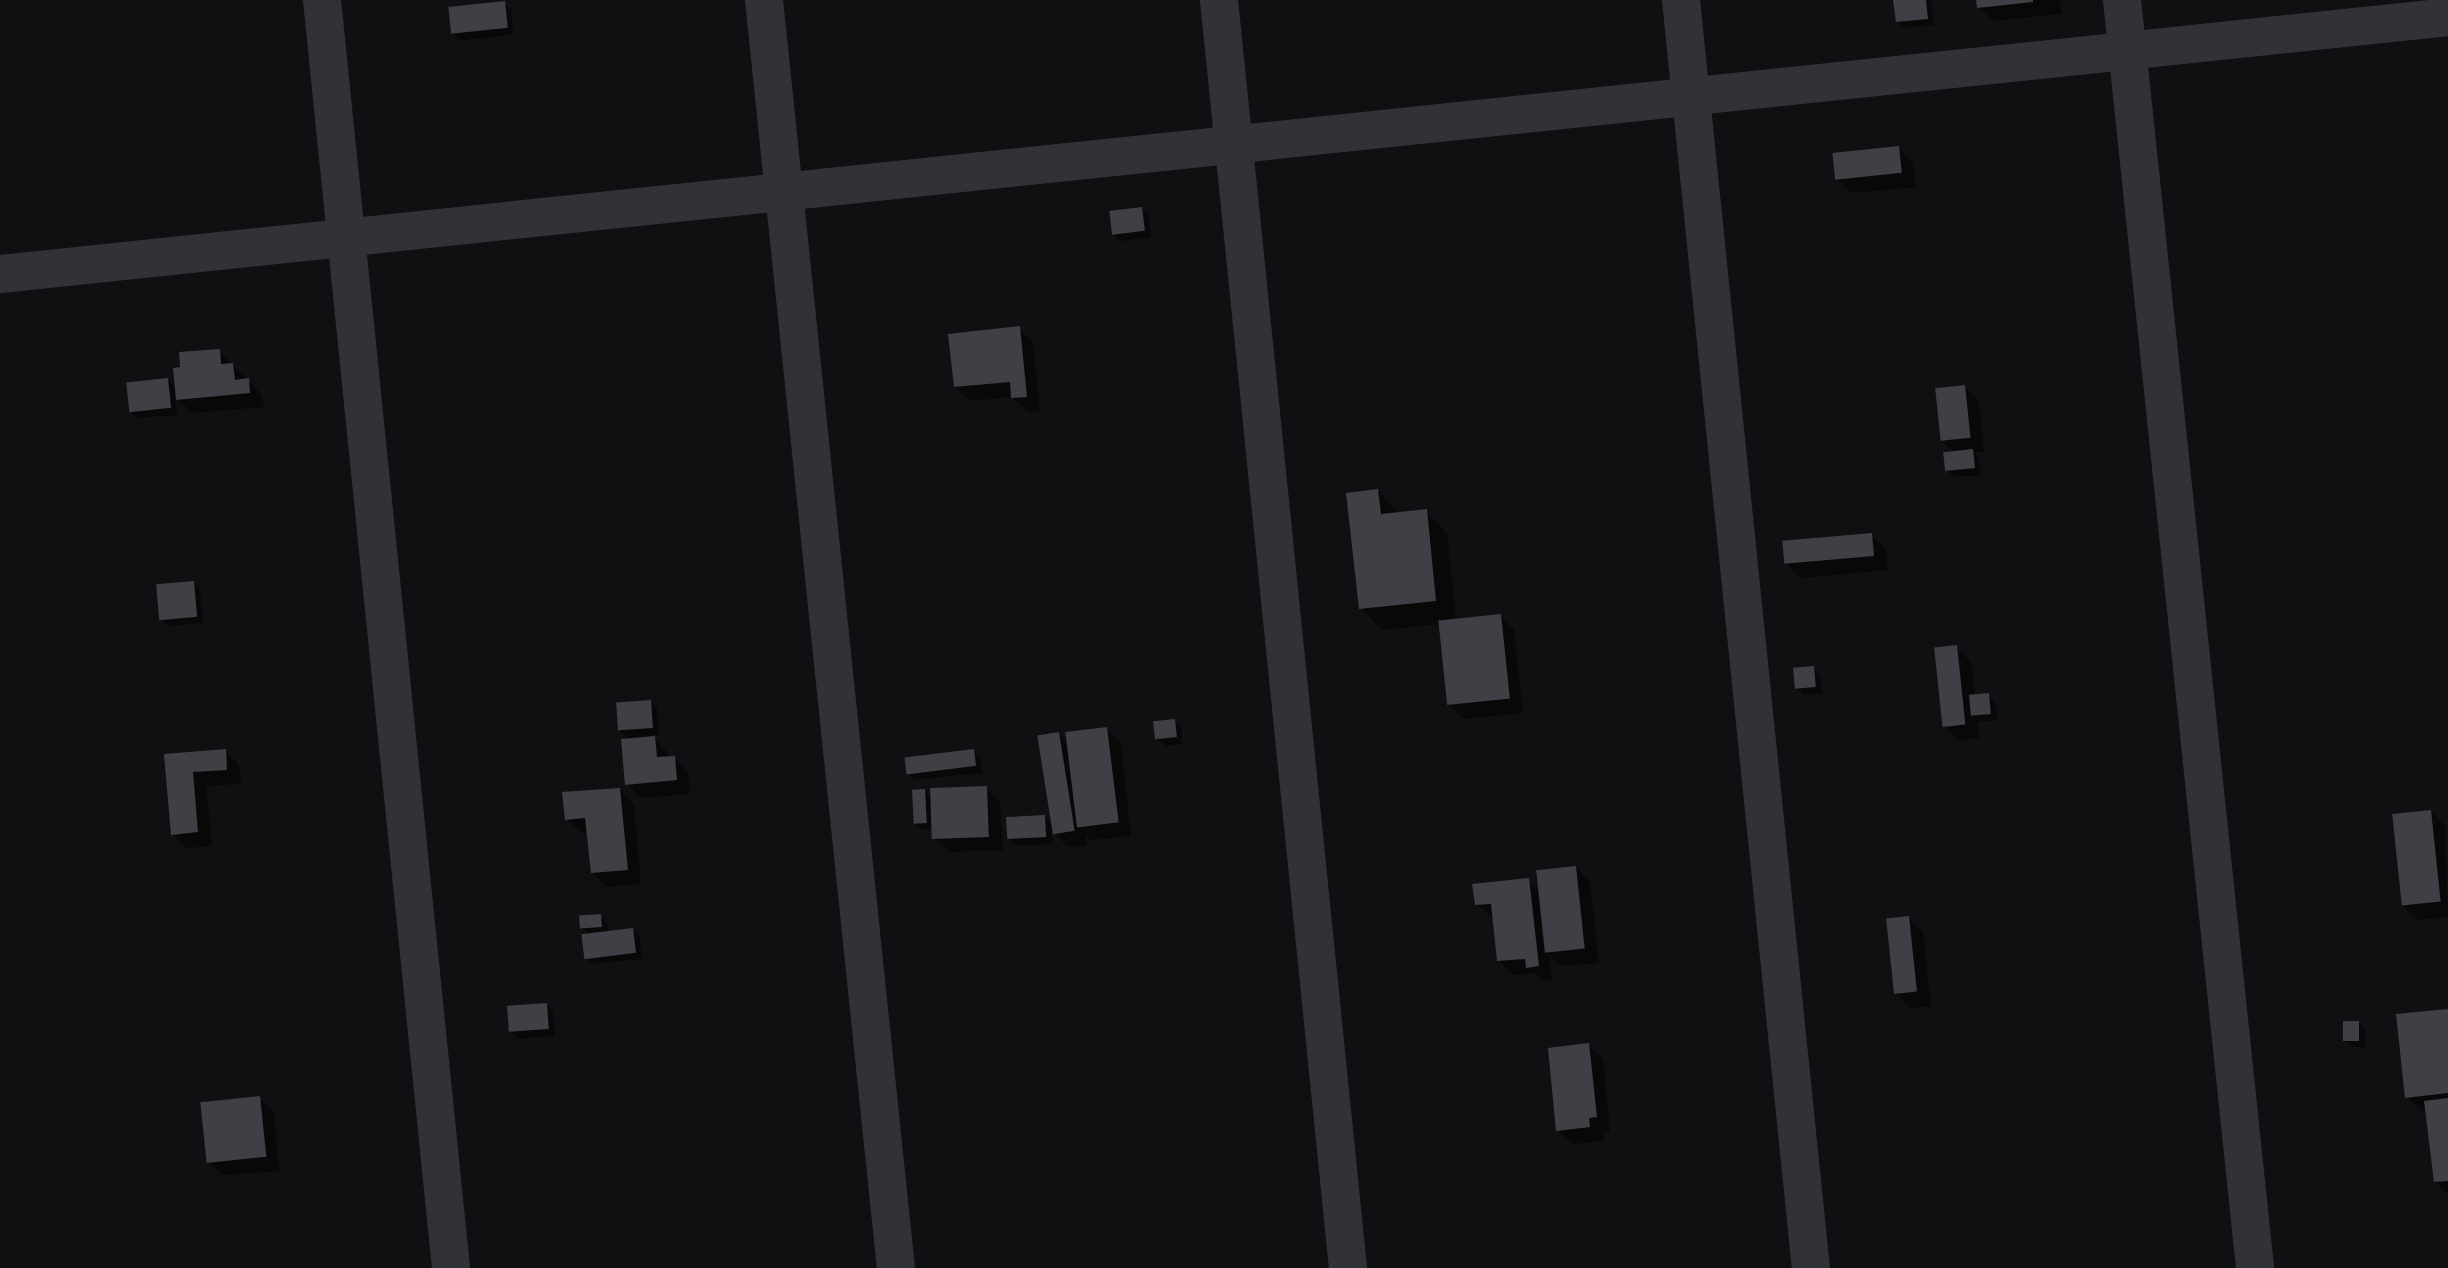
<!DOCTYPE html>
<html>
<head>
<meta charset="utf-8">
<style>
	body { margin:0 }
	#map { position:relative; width:2448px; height:1268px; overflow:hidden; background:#101012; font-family:"Varela Round",sans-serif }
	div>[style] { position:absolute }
	.shadow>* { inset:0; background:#0007 }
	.building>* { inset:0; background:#3f4045; transform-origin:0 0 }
	.street>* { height:38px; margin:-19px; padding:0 19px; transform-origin:19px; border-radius:19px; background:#313237 }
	span { translate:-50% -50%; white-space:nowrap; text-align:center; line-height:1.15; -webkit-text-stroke:7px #0b0b0d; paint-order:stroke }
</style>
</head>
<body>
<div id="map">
	<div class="shadow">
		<div style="clip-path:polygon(1895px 0,1931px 0,1934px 25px,1904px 28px,1897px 21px)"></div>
		<div style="clip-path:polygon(1978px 0,2060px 0,2061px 14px,1993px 21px,1979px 7px)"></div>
		<div style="clip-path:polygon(504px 3px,511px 10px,514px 34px,460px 41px,453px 34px)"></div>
		<div style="clip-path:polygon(1898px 148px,1913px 162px,1916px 187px,1851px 193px,1837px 178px)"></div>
		<div style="clip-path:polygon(1142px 209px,1149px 216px,1151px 238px,1120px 241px,1114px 234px)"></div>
		<div style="clip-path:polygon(1019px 328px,1033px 343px,1040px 411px,1028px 412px,1012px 397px,970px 401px,955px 387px)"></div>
		<div style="clip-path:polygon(219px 351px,262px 395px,264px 407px,192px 413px,175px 396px,177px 415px,137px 418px,130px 411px,168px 380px,177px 389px)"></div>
		<div style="clip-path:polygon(1964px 386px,1979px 401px,1984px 452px,1975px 453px,1979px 458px,1981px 475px,1954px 477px,1947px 470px,1955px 453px,1942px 441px)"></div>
		<div style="clip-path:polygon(1378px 491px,1399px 513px,1426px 511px,1447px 533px,1456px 620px,1500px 615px,1514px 630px,1523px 713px,1464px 719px,1449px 705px,1440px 624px,1382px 630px,1361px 608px)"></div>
		<div style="clip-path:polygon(1871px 535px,1886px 549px,1888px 570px,1801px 578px,1786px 564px)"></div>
		<div style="clip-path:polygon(193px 582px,200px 589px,203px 623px,168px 626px,161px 619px)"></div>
		<div style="clip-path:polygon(1956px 647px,1971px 662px,1975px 696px,1988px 695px,1995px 702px,1997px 720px,1978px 722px,1980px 738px,1959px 741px,1944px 726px)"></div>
		<div style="clip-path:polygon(1813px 668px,1820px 675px,1822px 693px,1803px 695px,1796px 688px)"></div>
		<div style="clip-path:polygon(650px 702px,657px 708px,659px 735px,651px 735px,668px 753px,669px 758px,674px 758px,688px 772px,690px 794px,641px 798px,626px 784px,630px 740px,620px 731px)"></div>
		<div style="clip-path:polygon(1174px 721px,1181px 727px,1183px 744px,1165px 746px,1158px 739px)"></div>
		<div style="clip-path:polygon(1106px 729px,1121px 743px,1131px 836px,1091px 840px,1086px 835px,1087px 845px,1068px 847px,1051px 830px,1053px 844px,1016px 846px,1009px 839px,1044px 817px,1053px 826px,1058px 734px,1068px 744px)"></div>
		<div style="clip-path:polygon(225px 750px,239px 765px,241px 784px,206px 786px,212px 846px,187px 848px,173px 834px,166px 755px)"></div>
		<div style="clip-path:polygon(973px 751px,980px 758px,982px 773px,914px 780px,907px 773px)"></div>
		<div style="clip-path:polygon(986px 788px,1000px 803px,1003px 850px,949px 852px,934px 837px,934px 829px,922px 830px,915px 823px,925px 790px,932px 798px)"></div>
		<div style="clip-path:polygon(619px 789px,634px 804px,641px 884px,607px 887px,592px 872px,589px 833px,581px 833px,567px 819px)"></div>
		<div style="clip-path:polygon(2431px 811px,2445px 826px,2448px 917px,2417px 920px,2402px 905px)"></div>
		<div style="clip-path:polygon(1576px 867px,1590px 882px,1599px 963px,1561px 966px,1549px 954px,1552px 980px,1542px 981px,1534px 973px,1513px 975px,1498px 960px,1494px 919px,1476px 904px,1528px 880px,1540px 892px)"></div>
		<div style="clip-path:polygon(600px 916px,607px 923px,608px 932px,633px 930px,640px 936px,642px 959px,592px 964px,585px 957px,588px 933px,582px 928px)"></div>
		<div style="clip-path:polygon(1908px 918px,1923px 932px,1931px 1006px,1910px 1008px,1895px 993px)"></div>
		<div style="clip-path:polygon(546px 1004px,553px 1011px,555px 1036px,517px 1039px,511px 1032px)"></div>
		<div style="clip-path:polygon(2448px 1010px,2448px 1194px,2435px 1182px,2427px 1111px,2421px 1111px,2407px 1097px)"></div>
		<div style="clip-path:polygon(2358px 1022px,2365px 1029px,2365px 1047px,2352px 1047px,2345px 1040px)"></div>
		<div style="clip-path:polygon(1588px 1045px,1603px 1059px,1610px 1131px,1603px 1132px,1604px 1141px,1573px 1144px,1558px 1130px)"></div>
		<div style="clip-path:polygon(259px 1097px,274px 1112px,279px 1171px,222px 1175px,208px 1161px)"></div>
	</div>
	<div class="building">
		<div style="clip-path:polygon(1893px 0,1926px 0,1928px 19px,1896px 22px)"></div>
		<div style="clip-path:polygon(1976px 0,2033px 0,2033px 2px,1977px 8px)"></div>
		<div style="left:505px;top:1px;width:27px;height:57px;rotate:84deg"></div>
		<div style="left:1899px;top:146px;width:27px;height:67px;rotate:84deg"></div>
		<div style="left:1142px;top:207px;width:24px;height:33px;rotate:83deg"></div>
		<div style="clip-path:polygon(1020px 326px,1027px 397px,1011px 398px,1010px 382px,954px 387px,948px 334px)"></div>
		<div style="clip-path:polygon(220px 349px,221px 364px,233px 363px,235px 380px,249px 378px,250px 393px,176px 400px,173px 368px,180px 367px,179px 352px)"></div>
		<div style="left:168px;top:378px;width:30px;height:42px;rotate:84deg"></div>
		<div style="left:1965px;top:385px;width:53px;height:30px;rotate:84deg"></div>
		<div style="left:1973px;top:449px;width:19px;height:30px;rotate:84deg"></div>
		<div style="clip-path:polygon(1378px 489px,1381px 514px,1427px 509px,1436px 601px,1359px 609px,1346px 493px)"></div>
		<div style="left:1872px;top:533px;width:23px;height:90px;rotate:85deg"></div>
		<div style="left:194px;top:581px;width:36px;height:38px;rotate:85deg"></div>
		<div style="left:1501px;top:614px;width:85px;height:63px;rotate:84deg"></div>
		<div style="left:1957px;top:645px;width:80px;height:23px;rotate:84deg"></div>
		<div style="left:1814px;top:666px;width:21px;height:21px;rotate:85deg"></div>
		<div style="left:1989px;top:693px;width:21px;height:20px;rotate:85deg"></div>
		<div style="left:651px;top:700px;width:28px;height:35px;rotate:86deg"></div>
		<div style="left:1175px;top:719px;width:18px;height:22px;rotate:84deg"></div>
		<div style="left:1107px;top:727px;width:96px;height:42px;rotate:83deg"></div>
		<div style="left:1059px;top:732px;width:100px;height:22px;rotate:81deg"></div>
		<div style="clip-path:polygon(655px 736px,657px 757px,675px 756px,677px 780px,625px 785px,621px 739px)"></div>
		<div style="clip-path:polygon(226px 749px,227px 770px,193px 772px,198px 832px,171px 835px,164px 754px)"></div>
		<div style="left:974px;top:749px;width:17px;height:70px;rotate:83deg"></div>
		<div style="left:987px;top:786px;width:51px;height:57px;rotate:88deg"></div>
		<div style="clip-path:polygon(620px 788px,628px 870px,591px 873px,585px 818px,565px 820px,562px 792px)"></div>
		<div style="left:925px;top:789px;width:34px;height:13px;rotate:87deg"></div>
		<div style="left:2431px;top:810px;width:92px;height:39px;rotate:84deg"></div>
		<div style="left:1045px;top:815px;width:22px;height:39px;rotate:87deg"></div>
		<div style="left:1576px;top:866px;width:83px;height:40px;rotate:84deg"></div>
		<div style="clip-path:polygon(1529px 878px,1539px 966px,1526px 968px,1525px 959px,1497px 961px,1491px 904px,1475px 905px,1472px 884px)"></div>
		<div style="left:601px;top:914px;width:13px;height:22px;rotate:86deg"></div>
		<div style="left:1909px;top:916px;width:76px;height:23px;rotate:84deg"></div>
		<div style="left:633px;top:928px;width:25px;height:52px;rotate:83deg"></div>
		<div style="left:547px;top:1003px;width:26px;height:40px;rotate:86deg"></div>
		<div style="clip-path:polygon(2448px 1009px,2448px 1093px,2405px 1098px,2396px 1014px)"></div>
		<div style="left:2343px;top:1021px;width:16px;height:20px"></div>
		<div style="clip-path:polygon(1589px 1043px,1597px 1117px,1589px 1118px,1590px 1127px,1556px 1131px,1548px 1048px)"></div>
		<div style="left:260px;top:1096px;width:61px;height:60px;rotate:84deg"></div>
		<div style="clip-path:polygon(2448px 1098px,2448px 1181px,2434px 1182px,2424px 1101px)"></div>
	</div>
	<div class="street">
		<div style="left:322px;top:0;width:1275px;rotate:84.19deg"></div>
		<div style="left:764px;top:0;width:1275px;rotate:84.06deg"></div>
		<div style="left:1219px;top:0;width:1275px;rotate:84.19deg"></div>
		<div style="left:1681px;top:0;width:1275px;rotate:84.15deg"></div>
		<div style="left:2122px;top:0;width:1275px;rotate:84.01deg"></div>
		<div style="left:0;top:274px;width:2461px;rotate:-5.99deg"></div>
	</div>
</div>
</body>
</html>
